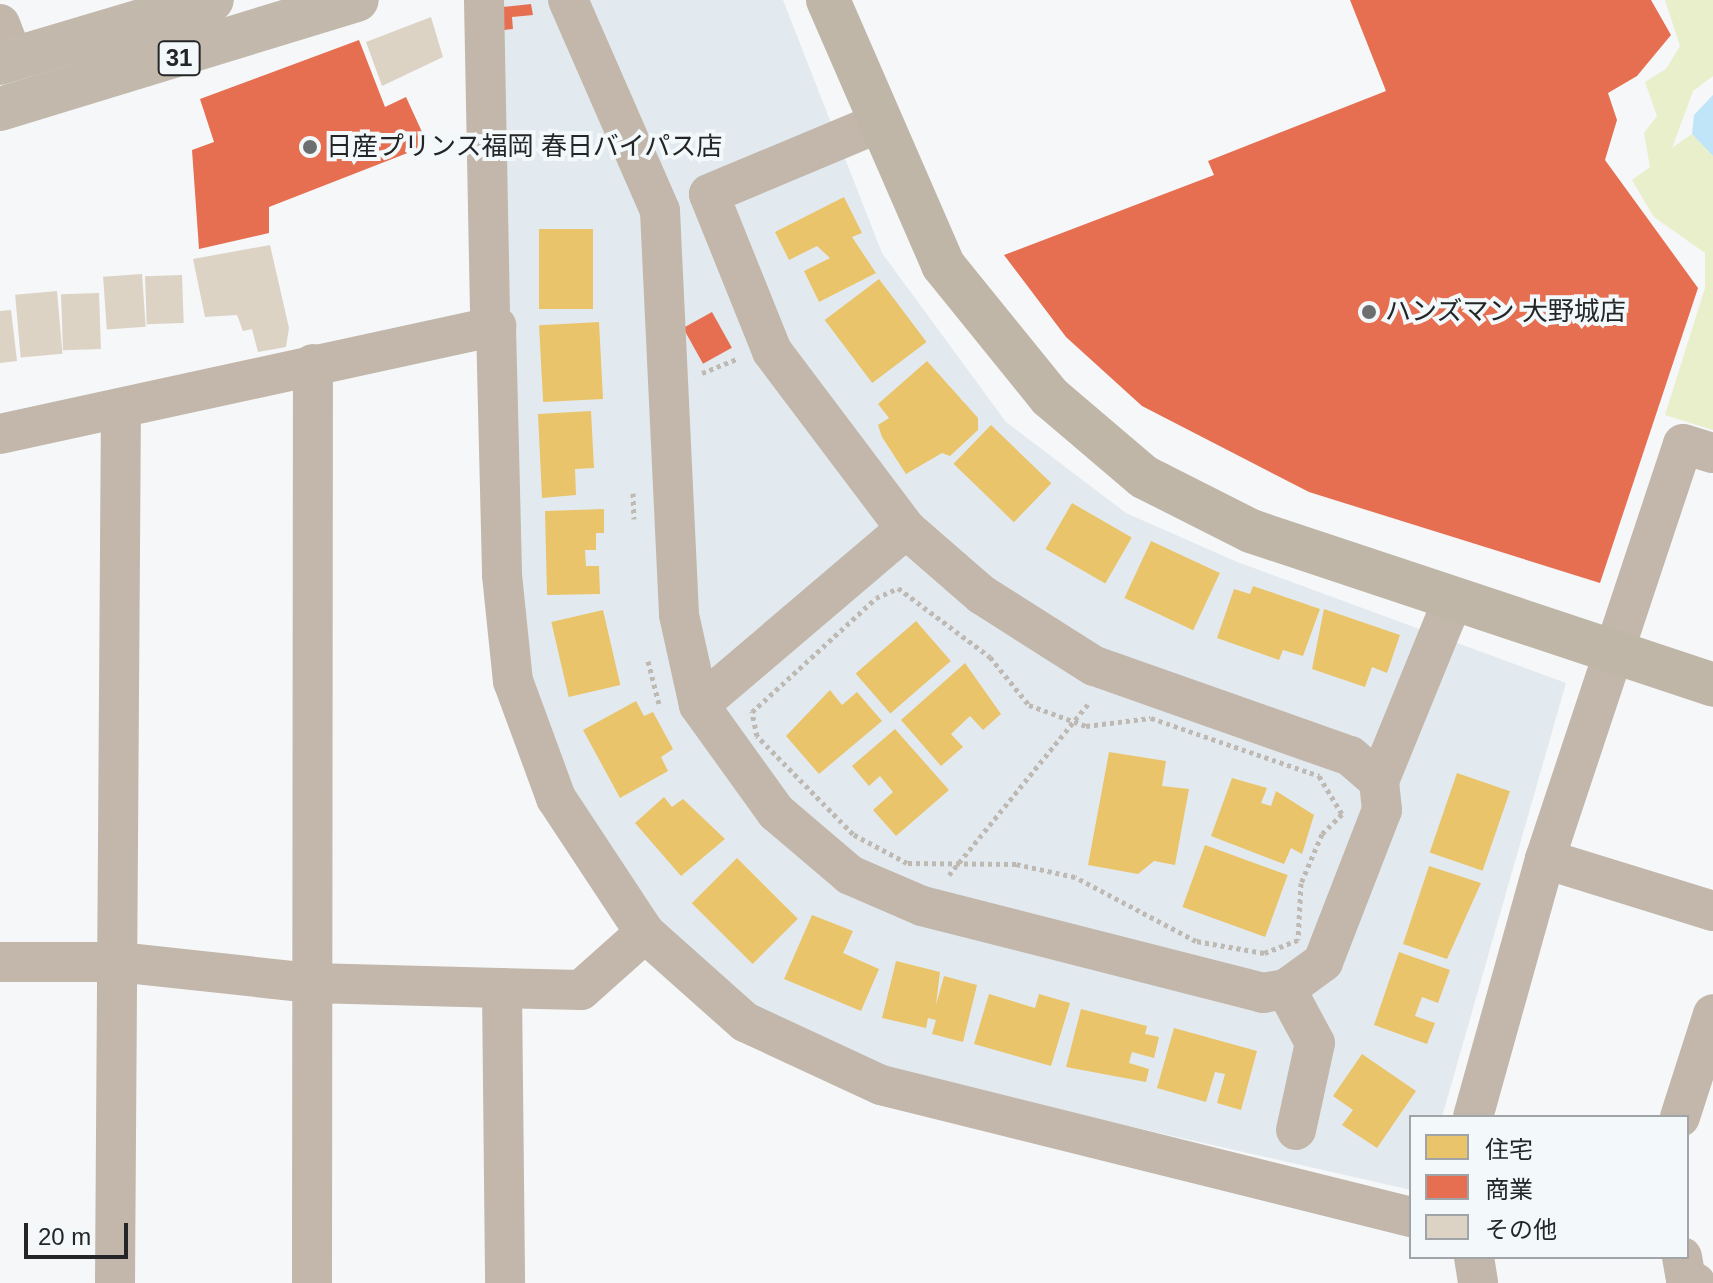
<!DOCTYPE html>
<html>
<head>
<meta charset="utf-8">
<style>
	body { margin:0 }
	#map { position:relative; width:1713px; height:1283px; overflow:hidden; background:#f5f7f9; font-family:Helvetica,"Noto Sans JP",sans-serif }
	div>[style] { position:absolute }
	.built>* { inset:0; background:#e3eaef }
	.green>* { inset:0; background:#e8efca }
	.water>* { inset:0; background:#c0e5f9 }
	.homes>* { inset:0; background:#e9c46a; transform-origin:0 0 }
	.shops>* { inset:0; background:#e76f51; transform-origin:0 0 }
	.building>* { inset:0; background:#dcd3c5; transform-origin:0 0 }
	.path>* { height:5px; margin-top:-2.5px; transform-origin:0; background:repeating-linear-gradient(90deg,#bebab3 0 4px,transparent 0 8px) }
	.street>* { height:40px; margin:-20px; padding:0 20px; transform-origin:20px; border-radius:20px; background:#c2b7aa }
	.secondary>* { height:44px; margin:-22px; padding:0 22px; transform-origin:22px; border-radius:22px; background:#bfb6a7 }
	.primary>* { height:44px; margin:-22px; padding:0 22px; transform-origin:22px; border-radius:22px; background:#c2b9ac }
	.dots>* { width:22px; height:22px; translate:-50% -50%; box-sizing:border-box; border:4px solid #f3f8fb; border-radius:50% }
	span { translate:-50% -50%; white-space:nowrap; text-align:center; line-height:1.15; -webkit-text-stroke:8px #f3f8fb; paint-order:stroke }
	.shield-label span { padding:2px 6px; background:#f3f8fb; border:2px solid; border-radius:6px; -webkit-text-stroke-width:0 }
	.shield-label { font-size:24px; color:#232526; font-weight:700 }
	.poi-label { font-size:26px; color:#232526 }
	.left { translate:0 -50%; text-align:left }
	.legend { position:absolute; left:1409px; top:1115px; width:280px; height:144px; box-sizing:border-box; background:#f3f8fb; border:2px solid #a0a4a6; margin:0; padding:10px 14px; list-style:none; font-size:24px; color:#232526 }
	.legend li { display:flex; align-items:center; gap:16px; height:40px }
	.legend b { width:40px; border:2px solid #a0a4a6 }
	.scale { position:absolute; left:24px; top:1223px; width:104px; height:36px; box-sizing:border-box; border:4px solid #232526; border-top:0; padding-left:10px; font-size:24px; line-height:28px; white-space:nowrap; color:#232526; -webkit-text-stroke:6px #f3f8fb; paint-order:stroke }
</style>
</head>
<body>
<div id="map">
	<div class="built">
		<div style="clip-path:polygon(494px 0,783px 0,882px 253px,1006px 422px,1126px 513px,1235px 561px,1566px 683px,1442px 1117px,1411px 1117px,1411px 1190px,877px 1069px,744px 1005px,647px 922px,564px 789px,523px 678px)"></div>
	</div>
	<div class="green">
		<div style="clip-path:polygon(1665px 0,1713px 0,1713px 76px,1693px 91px,1672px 148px,1692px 134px,1713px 156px,1713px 430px,1665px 415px,1705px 288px,1705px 253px,1654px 217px,1632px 180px,1650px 167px,1644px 133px,1657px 116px,1645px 82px,1666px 69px,1680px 46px)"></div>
	</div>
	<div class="water">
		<div style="clip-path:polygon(1713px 95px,1713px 156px,1692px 134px,1694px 115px)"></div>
	</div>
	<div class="homes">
		<div style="clip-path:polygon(844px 197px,862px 233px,852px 237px,876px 273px,819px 302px,804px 271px,830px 258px,817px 246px,789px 260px,775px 232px)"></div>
		<div style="left:539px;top:229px;width:54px;height:80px"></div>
		<div style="left:879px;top:279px;width:79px;height:68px;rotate:53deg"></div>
		<div style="left:599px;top:322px;width:77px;height:60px;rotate:87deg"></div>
		<div style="clip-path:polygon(927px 361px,978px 418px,978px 430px,950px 456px,942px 453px,906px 474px,882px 437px,878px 425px,889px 418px,878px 404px)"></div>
		<div style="clip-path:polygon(591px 411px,594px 468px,575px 469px,576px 495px,542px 498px,538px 414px)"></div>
		<div style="left:991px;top:425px;width:84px;height:54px;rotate:44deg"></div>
		<div style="left:1072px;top:503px;width:69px;height:53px;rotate:30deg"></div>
		<div style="clip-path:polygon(604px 509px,604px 533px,596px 533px,596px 550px,585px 550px,586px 566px,599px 566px,600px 594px,547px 595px,545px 511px)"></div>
		<div style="left:1151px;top:541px;width:76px;height:63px;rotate:25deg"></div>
		<div style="clip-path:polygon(1253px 586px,1320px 609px,1303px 656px,1283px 650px,1279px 660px,1217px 638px,1234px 589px,1250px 594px)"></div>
		<div style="clip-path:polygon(1324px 609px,1400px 635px,1387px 673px,1372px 667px,1365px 687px,1312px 669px)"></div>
		<div style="left:603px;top:610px;width:77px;height:53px;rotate:77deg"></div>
		<div style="left:916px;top:621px;width:53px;height:80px;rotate:49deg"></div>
		<div style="clip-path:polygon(965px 663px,1001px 714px,983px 730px,970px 716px,951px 734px,963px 747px,941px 766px,901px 720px)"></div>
		<div style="clip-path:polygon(830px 690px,842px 705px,857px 692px,882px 721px,819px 774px,786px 736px)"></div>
		<div style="clip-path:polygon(636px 701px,644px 716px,653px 712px,673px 749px,661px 757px,668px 771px,620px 798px,583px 730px)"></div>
		<div style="clip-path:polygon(895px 729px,949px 790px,896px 836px,873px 810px,893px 792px,880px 776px,869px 786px,852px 766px)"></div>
		<div style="clip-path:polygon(1109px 752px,1166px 761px,1162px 786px,1189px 789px,1175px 865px,1154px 861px,1138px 874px,1088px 865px)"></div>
		<div style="left:1457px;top:773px;width:56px;height:84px;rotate:19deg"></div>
		<div style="clip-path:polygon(1232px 778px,1267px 788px,1261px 803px,1271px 806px,1276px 791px,1314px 815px,1302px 854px,1291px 848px,1284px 864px,1211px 836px)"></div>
		<div style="clip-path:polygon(664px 797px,672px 807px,683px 799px,725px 839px,681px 876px,635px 823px)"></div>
		<div style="left:1205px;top:845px;width:88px;height:66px;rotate:20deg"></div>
		<div style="left:737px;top:858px;width:86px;height:64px;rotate:45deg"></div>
		<div style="clip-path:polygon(1429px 866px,1481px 883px,1447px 959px,1403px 944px)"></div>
		<div style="clip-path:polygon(812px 915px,853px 931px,843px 953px,879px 969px,861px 1011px,784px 979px)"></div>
		<div style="clip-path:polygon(1399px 952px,1450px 970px,1438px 1003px,1422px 997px,1415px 1016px,1435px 1023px,1427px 1044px,1374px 1025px)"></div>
		<div style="clip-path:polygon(896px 961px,940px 972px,936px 1005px,944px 976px,977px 985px,963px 1042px,932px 1034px,936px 1020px,928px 1018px,926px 1028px,882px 1018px)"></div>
		<div style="clip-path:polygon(989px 994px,1035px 1008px,1039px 994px,1070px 1003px,1051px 1066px,974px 1044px)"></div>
		<div style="clip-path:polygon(1081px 1009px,1147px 1026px,1145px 1034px,1159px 1037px,1154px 1058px,1132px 1052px,1129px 1063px,1149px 1069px,1146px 1082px,1066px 1067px)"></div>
		<div style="clip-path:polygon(1174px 1028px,1257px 1051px,1241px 1110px,1217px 1103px,1225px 1074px,1215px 1072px,1206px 1102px,1157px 1088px)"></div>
		<div style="clip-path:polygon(1362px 1054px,1416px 1091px,1377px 1148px,1342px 1125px,1353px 1110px,1333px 1096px)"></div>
	</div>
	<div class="shops">
		<div style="clip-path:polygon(1350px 0,1651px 0,1671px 35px,1637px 76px,1608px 93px,1617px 120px,1605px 160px,1698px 288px,1600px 583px,1309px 492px,1142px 406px,1066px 337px,1004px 255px,1214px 175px,1208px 161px,1386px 91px)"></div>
		<div style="clip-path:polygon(531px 4px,533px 15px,512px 17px,513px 29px,504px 30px,502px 7px)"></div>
		<div style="clip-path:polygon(359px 40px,385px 107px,406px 97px,428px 145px,269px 207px,269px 233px,199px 249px,192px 150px,214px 142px,200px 99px)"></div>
		<div style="left:712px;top:312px;width:41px;height:33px;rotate:61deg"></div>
	</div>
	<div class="building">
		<div style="clip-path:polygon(431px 17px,443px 57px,382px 86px,366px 42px)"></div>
		<div style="clip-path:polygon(270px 245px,289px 328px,286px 347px,258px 352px,252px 329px,243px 331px,237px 315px,205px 317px,193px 259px)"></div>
		<div style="left:142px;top:274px;width:53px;height:39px;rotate:86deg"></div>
		<div style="left:182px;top:275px;width:48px;height:37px;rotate:88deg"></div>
		<div style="left:57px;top:291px;width:63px;height:42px;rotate:85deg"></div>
		<div style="left:99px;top:293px;width:56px;height:38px;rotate:88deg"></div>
		<div style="clip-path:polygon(11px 310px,17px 361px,0 363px,0 311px)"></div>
	</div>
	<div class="path">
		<div style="left:702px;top:373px;width:38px;rotate:-22deg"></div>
		<div style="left:633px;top:493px;width:26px;rotate:88deg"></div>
		<div style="left:898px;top:588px;width:115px;rotate:36.9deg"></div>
		<div style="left:990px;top:657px;width:62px;rotate:50.9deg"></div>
		<div style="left:1029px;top:705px;width:61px;rotate:20.2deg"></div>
		<div style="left:1086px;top:726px;width:65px;rotate:-7deg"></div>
		<div style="left:1151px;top:718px;width:178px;rotate:19deg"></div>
		<div style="left:1319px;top:776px;width:44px;rotate:58.8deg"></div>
		<div style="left:1342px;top:814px;width:28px;rotate:135deg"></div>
		<div style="left:1322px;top:834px;width:53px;rotate:113.2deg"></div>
		<div style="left:1301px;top:883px;width:57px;rotate:93deg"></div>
		<div style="left:1298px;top:940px;width:36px;rotate:159deg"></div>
		<div style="left:1264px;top:953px;width:69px;rotate:-170deg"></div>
		<div style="left:1196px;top:941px;width:137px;rotate:-152.1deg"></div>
		<div style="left:1075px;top:877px;width:60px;rotate:-167.6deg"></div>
		<div style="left:1016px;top:864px;width:109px;rotate:-179.5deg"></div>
		<div style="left:907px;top:863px;width:61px;rotate:-151.8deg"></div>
		<div style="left:853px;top:834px;width:137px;rotate:-134.4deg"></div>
		<div style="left:757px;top:736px;width:25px;rotate:-102deg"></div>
		<div style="left:752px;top:712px;width:168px;rotate:-42.6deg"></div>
		<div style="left:876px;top:598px;width:24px;rotate:-24deg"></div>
		<div style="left:648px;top:661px;width:44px;rotate:75.7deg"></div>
		<div style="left:949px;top:875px;width:222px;rotate:-50.9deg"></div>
	</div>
	<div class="street">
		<div style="left:484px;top:0;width:309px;rotate:88.9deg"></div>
		<div style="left:568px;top:0;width:230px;rotate:66.4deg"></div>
		<div style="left:660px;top:211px;width:404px;rotate:87.3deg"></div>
		<div style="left:679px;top:615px;width:92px;rotate:77.5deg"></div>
		<div style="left:699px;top:705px;width:132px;rotate:54.3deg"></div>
		<div style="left:776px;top:812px;width:97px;rotate:40.4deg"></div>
		<div style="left:850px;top:875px;width:78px;rotate:23.3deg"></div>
		<div style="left:922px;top:906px;width:352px;rotate:14.3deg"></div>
		<div style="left:1263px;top:993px;width:23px;rotate:-10deg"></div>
		<div style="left:1286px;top:989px;width:46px;rotate:-36.1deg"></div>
		<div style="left:1323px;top:962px;width:163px;rotate:-68.8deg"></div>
		<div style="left:1382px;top:810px;width:29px;rotate:-96deg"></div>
		<div style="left:1379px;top:781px;width:38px;rotate:-139deg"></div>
		<div style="left:1350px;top:756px;width:271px;rotate:-160.6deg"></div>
		<div style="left:1094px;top:666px;width:133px;rotate:-147.6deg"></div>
		<div style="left:982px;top:595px;width:101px;rotate:-139deg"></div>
		<div style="left:906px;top:529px;width:223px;rotate:-127deg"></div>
		<div style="left:772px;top:351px;width:169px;rotate:-111.9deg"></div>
		<div style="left:709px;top:194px;width:181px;rotate:-22.7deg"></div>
		<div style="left:0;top:24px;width:39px;rotate:69deg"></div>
		<div style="left:0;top:434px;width:508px;rotate:-12.28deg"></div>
		<div style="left:496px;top:326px;width:249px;rotate:88.6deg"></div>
		<div style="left:502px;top:575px;width:107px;rotate:84.1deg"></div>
		<div style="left:513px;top:681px;width:125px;rotate:69.8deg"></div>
		<div style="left:556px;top:798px;width:162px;rotate:56.6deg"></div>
		<div style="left:645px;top:933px;width:134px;rotate:41.7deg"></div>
		<div style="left:745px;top:1022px;width:150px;rotate:24.9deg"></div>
		<div style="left:881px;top:1085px;width:546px;rotate:13.99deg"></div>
		<div style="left:699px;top:705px;width:272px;rotate:-40.4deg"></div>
		<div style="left:1379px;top:781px;width:196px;rotate:-67.8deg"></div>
		<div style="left:1545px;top:859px;width:176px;rotate:17.2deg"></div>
		<div style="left:0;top:962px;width:118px"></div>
		<div style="left:118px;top:962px;width:195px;rotate:6.2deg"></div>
		<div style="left:312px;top:983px;width:269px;rotate:1.5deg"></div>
		<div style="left:581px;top:990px;width:86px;rotate:-41.7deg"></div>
		<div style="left:502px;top:988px;width:295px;rotate:89.4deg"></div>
		<div style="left:1286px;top:989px;width:61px;rotate:61.8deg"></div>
		<div style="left:1315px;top:1043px;width:89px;rotate:102.3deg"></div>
		<div style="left:1473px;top:1117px;width:268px;rotate:-74.4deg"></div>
		<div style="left:1545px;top:859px;width:437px;rotate:-71.6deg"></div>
		<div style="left:1683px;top:444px;width:31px;rotate:17deg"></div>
		<div style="left:1680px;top:1117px;width:108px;rotate:-72.2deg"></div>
		<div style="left:1474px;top:1257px;width:26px;rotate:81deg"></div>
		<div style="left:1682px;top:1257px;width:23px;rotate:80deg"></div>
		<div style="left:1686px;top:1280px;width:10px;rotate:17deg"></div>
		<div style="left:115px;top:1283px;width:875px;rotate:-89.61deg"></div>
		<div style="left:312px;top:1283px;width:919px;rotate:-89.94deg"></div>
	</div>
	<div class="secondary">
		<div style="left:828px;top:0;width:289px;rotate:66.5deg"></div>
		<div style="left:943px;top:265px;width:170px;rotate:51deg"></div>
		<div style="left:1050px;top:397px;width:123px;rotate:40.4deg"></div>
		<div style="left:1144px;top:477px;width:120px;rotate:26.8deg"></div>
		<div style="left:1251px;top:531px;width:487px;rotate:18.4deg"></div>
	</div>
	<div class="primary">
		<div style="left:0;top:63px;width:221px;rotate:-16.6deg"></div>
		<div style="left:0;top:109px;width:373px;rotate:-17deg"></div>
	</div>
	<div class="dots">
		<div style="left:310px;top:147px;background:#6c6e70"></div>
		<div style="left:1369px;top:312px;background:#6c6e70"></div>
	</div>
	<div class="shield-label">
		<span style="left:179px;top:58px">31</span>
	</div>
	<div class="poi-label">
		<span class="left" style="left:326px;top:147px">日産プリンス福岡 春日バイパス店</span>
		<span class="left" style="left:1385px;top:312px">ハンズマン 大野城店</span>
	</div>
	<ul class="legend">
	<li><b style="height:22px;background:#e9c46a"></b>住宅</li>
	<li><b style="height:22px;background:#e76f51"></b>商業</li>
	<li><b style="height:22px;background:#dcd3c5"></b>その他</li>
	</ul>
	<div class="scale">20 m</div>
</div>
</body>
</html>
